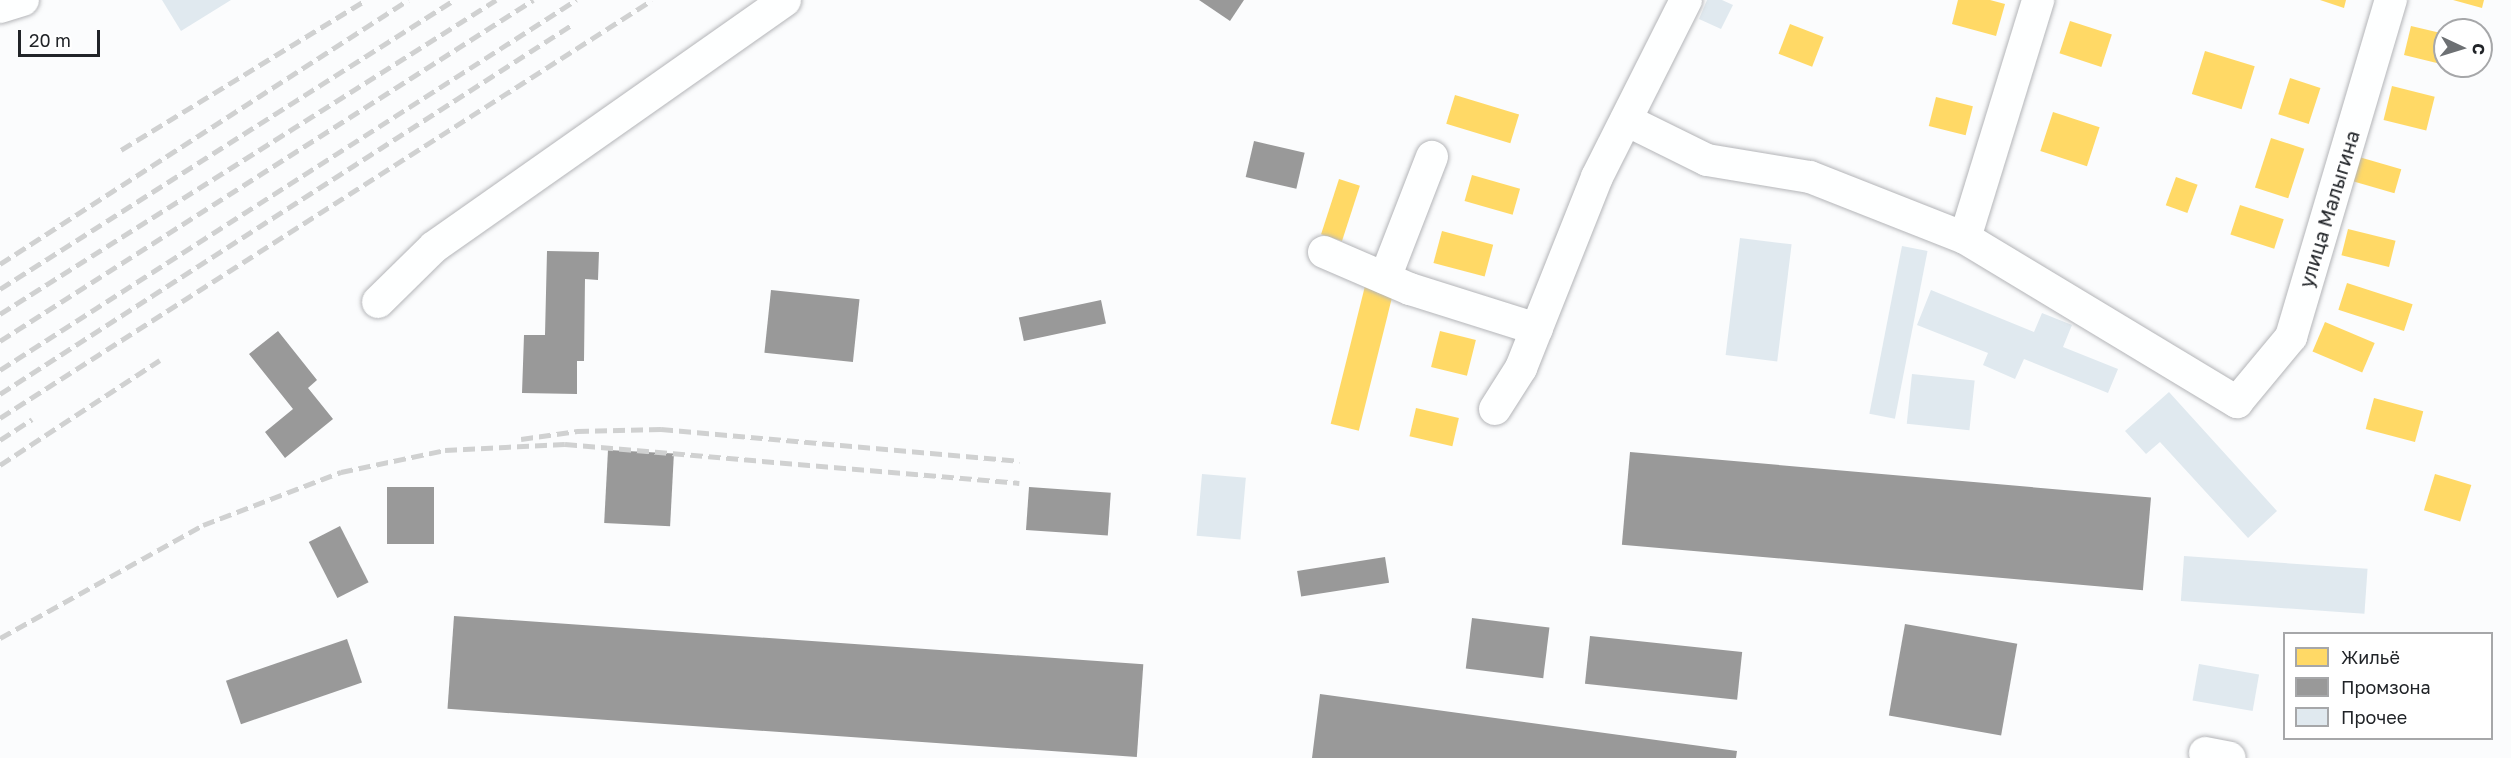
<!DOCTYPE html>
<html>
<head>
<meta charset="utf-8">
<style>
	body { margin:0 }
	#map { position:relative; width:2511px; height:758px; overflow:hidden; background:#fbfcfd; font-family:"Golos Text",sans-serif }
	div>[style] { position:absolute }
	.homes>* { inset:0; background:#ffd966; transform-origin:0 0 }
	.industry>* { inset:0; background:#999; transform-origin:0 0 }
	.building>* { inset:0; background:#e0e9ef; transform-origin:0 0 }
	.roads { filter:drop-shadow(0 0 2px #b4b5b8) drop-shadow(0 0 2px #b4b5b8) }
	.minor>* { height:32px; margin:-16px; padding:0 16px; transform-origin:16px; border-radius:16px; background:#feffff }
	.rail>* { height:4.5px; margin-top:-2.25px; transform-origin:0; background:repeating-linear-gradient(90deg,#d0d1d1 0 12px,transparent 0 18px) }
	span { translate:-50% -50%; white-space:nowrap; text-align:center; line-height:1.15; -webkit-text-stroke:6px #fff; paint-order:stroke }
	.street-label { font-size:20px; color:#212428 }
	.legend { position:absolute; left:2283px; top:632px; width:210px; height:108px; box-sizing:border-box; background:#fff; border:2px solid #a6a7a9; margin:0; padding:8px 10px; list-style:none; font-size:18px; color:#212428 }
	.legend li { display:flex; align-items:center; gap:12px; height:30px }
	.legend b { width:30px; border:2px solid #a6a7a9 }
	.north { position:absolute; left:2433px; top:18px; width:60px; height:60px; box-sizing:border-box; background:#fff; border:2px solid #a6a7a9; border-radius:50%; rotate:94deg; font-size:16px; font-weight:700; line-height:24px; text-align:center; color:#212428 }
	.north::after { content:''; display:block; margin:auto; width:21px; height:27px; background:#6d7073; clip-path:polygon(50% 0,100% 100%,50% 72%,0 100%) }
	.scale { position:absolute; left:18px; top:30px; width:82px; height:27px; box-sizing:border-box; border:3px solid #212428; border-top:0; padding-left:8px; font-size:18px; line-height:21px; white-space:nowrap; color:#212428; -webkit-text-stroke:4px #fff; paint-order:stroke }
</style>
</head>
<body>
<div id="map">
	<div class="homes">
		<div style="clip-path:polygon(1958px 0,1990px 0,2005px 4px,1996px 36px,1952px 24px)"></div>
		<div style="clip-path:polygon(2320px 0,2346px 0,2344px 8px)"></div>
		<div style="clip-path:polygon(2453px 0,2484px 0,2482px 8px)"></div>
		<div style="left:2070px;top:21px;width:44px;height:34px;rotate:18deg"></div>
		<div style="left:1790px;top:24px;width:36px;height:32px;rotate:21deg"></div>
		<div style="clip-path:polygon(2411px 26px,2445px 34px,2445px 65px,2404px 55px)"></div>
		<div style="left:2205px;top:51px;width:52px;height:45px;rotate:17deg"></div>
		<div style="left:2290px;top:78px;width:32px;height:38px;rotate:18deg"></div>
		<div style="left:2392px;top:86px;width:44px;height:35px;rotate:14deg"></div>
		<div style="left:1455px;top:95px;width:67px;height:30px;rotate:17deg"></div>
		<div style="left:1936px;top:97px;width:38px;height:30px;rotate:14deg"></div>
		<div style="left:2053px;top:112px;width:49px;height:41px;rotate:18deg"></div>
		<div style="left:2271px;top:138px;width:35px;height:52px;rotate:18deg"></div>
		<div style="left:2359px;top:157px;width:44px;height:25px;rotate:16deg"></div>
		<div style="left:1472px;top:175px;width:50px;height:27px;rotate:16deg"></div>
		<div style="left:2176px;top:177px;width:23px;height:30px;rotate:20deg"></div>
		<div style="left:1339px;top:179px;width:22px;height:58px;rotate:18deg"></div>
		<div style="left:2240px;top:205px;width:46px;height:31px;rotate:18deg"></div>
		<div style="left:2348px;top:229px;width:49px;height:27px;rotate:14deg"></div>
		<div style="left:1442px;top:231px;width:53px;height:33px;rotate:15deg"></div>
		<div style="left:1366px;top:282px;width:29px;height:146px;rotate:14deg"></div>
		<div style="left:2347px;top:283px;width:69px;height:28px;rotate:18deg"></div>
		<div style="left:2325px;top:322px;width:54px;height:32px;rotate:23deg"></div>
		<div style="left:1440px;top:331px;width:37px;height:37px;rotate:14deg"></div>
		<div style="left:2374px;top:398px;width:51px;height:32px;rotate:15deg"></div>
		<div style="left:1416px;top:408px;width:44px;height:29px;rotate:13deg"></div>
		<div style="left:2435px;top:474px;width:38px;height:38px;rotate:17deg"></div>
	</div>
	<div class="industry">
		<div style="clip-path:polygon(1199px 0,1244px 0,1230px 21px)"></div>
		<div style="left:1254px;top:141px;width:52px;height:37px;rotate:13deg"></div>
		<div style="clip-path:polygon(547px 251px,599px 252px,598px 280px,585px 279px,584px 361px,577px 361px,577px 394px,522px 393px,524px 335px,545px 335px)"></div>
		<div style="left:771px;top:290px;width:89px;height:63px;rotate:6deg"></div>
		<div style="left:1101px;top:300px;width:24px;height:84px;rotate:78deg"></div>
		<div style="clip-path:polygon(278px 331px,317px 380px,308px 388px,333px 419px,285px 458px,265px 432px,293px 409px,249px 354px)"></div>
		<div style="left:608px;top:450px;width:66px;height:73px;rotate:3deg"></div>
		<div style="left:1630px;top:452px;width:523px;height:93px;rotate:5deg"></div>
		<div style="left:387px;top:487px;width:47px;height:57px"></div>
		<div style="left:1029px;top:487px;width:82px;height:43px;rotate:4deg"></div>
		<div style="left:340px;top:526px;width:63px;height:35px;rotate:63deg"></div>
		<div style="left:1385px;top:557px;width:26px;height:89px;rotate:81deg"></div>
		<div style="left:454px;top:616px;width:691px;height:93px;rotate:4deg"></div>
		<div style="left:1472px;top:618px;width:78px;height:51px;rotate:7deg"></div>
		<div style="left:1905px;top:624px;width:114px;height:93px;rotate:10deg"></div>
		<div style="left:1590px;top:636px;width:153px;height:48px;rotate:6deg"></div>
		<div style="left:347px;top:639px;width:46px;height:128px;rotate:71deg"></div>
		<div style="clip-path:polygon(1320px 694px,1737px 751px,1736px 758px,1312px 758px)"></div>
	</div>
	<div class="building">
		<div style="clip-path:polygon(162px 0,231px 0,181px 31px)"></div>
		<div style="clip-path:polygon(1707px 0,1722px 0,1733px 5px,1721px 29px,1699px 19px)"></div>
		<div style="left:1740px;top:238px;width:52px;height:118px;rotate:7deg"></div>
		<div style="left:1902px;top:246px;width:26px;height:171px;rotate:11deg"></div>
		<div style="clip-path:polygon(1931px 290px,2034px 332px,2042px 313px,2072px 325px,2063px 347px,2118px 369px,2108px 393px,2024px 359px,2015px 379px,1983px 365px,1988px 353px,1917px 325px)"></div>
		<div style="left:1912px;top:374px;width:63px;height:50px;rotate:6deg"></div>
		<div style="clip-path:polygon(2169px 392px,2277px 511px,2248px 538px,2160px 442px,2146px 454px,2125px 431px)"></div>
		<div style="left:1202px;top:474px;width:44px;height:62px;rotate:5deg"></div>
		<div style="left:2184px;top:556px;width:184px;height:45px;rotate:4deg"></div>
		<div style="left:2199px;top:664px;width:61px;height:37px;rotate:10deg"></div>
	</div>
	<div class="roads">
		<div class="minor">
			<div style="left:0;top:7px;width:24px;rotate:-17deg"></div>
			<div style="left:1626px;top:120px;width:90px;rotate:26.3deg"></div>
			<div style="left:1707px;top:160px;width:104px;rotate:9.4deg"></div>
			<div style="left:1810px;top:177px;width:167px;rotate:21.5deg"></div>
			<div style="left:1965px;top:238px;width:318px;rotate:31.1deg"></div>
			<div style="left:2237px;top:402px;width:85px;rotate:-50.3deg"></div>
			<div style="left:2291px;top:337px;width:352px;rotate:-73.5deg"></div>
			<div style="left:1965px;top:238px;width:249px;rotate:-72.9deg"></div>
			<div style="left:1324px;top:252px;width:94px;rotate:23.3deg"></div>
			<div style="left:1410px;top:289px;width:133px;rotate:17.5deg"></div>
			<div style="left:1385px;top:278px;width:130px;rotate:-68.8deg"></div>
			<div style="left:378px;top:302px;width:78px;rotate:-44.5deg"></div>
			<div style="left:434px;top:247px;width:429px;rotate:-35.1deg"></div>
			<div style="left:1495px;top:409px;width:49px;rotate:-57.6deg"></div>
			<div style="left:1521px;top:368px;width:206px;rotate:-68.3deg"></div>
			<div style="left:1597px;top:177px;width:198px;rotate:-63.3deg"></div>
			<div style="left:2205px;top:753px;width:25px;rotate:11deg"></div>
		</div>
	</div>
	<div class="rail">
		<div style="left:121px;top:150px;width:287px;rotate:-31.5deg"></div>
		<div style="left:0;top:264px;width:486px;rotate:-32.9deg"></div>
		<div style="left:0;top:289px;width:538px;rotate:-32.48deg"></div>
		<div style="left:0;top:314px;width:587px;rotate:-32.34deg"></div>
		<div style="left:0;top:341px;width:633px;rotate:-32.61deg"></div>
		<div style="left:0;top:370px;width:685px;rotate:-32.72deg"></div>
		<div style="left:0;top:394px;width:682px;rotate:-32.85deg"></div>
		<div style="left:0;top:418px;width:774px;rotate:-32.66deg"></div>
		<div style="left:521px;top:439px;width:57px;rotate:-8.1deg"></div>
		<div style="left:577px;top:431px;width:84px;rotate:-1.4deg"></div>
		<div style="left:661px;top:429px;width:360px;rotate:5.1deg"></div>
		<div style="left:0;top:440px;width:38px;rotate:-33deg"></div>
		<div style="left:0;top:465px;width:191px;rotate:-33.3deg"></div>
		<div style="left:0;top:638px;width:232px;rotate:-29.1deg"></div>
		<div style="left:203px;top:525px;width:148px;rotate:-21deg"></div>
		<div style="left:341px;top:472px;width:106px;rotate:-11.9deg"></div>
		<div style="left:445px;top:450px;width:120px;rotate:-2.9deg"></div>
		<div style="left:565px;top:444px;width:456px;rotate:4.9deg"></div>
	</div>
	<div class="street-label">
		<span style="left:2329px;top:209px;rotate:-73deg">улица Малыгина</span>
	</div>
	<ul class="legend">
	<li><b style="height:16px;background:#ffd966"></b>Жильё</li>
	<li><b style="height:16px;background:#999"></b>Промзона</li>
	<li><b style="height:16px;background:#e0e9ef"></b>Прочее</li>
	</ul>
	<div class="north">С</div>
	<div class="scale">20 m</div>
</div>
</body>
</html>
